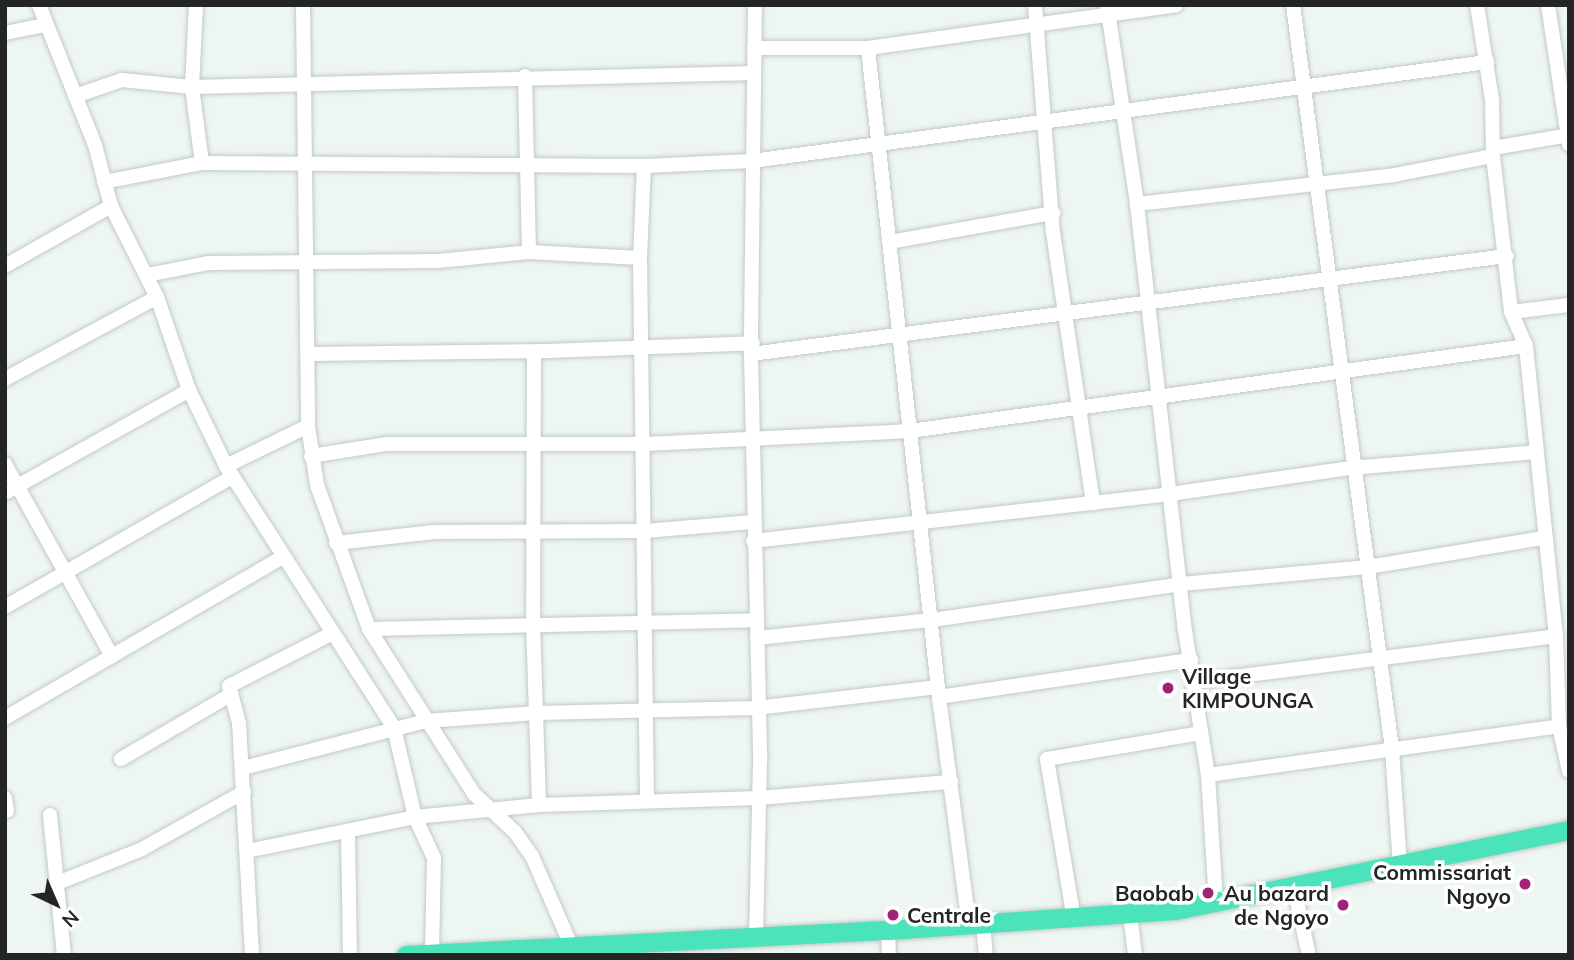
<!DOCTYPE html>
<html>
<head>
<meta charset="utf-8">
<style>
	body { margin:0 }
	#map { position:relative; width:1574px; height:960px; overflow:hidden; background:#eef6f3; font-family:Mulish,sans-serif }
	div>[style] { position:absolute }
	.roads { filter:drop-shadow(0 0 2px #c2cac7) drop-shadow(0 0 2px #c2cac7) }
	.minor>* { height:14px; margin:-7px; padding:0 7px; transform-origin:7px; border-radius:7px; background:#fff }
	.highway>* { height:19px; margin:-9.5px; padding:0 9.5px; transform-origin:9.5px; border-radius:9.5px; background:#4be3ba }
	.dots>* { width:19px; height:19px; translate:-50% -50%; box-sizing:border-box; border:4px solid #fff; border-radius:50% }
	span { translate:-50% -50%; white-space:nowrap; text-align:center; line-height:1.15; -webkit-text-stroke:7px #fff; paint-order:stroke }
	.poi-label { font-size:21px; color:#232625; font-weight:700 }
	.left { translate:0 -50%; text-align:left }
	.right { translate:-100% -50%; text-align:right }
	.frame { position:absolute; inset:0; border:7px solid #232625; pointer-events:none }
	.north { position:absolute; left:21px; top:869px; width:70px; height:70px; -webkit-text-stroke:5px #fff; paint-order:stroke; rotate:136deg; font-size:19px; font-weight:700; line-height:28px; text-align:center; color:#232625 }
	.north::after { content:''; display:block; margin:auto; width:24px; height:32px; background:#232625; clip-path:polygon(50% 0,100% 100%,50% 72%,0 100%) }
</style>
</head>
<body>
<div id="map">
	<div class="roads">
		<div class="minor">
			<div style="left:39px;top:5px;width:151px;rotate:68.2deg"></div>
			<div style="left:95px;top:145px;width:63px;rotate:75.3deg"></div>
			<div style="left:111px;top:206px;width:102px;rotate:63.2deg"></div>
			<div style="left:157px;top:297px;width:98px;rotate:71deg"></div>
			<div style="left:189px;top:390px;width:85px;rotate:64deg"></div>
			<div style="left:226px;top:466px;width:311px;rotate:57.3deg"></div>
			<div style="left:394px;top:728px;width:91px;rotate:76.7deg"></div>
			<div style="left:415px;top:817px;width:45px;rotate:65.1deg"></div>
			<div style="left:434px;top:858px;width:95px;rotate:91.2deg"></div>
			<div style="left:196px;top:5px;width:82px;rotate:92.8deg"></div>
			<div style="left:192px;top:87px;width:77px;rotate:82.5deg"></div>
			<div style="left:303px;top:5px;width:421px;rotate:89.3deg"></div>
			<div style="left:308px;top:426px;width:60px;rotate:81.3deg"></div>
			<div style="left:317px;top:485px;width:153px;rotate:70.1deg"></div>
			<div style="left:369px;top:629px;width:196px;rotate:57.5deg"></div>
			<div style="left:474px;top:794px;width:56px;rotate:42.8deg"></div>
			<div style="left:515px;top:832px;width:29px;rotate:55deg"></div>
			<div style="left:532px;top:856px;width:105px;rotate:66.4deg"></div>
			<div style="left:755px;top:5px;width:349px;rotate:90.7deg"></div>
			<div style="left:751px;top:354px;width:408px;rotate:88.7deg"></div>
			<div style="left:760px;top:762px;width:173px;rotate:91.3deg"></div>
			<div style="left:1035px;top:5px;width:228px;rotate:85.5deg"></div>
			<div style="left:1053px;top:232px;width:274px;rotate:81.6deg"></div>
			<div style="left:1107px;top:5px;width:201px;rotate:81.4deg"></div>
			<div style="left:1137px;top:204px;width:429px;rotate:83.6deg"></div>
			<div style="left:1185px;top:630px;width:147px;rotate:81deg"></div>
			<div style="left:1208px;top:775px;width:127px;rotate:86.4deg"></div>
			<div style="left:1293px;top:5px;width:751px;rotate:82.42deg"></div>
			<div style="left:1392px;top:749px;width:118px;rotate:86.1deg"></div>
			<div style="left:1477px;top:5px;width:96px;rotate:81deg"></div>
			<div style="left:1492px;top:100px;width:56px;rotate:89deg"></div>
			<div style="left:1493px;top:156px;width:157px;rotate:83.4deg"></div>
			<div style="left:1511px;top:312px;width:37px;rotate:66deg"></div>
			<div style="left:1526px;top:346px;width:292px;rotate:84.1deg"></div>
			<div style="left:1556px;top:636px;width:90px;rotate:88.1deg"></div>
			<div style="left:1559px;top:726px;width:46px;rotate:77.5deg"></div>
			<div style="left:1548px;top:5px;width:141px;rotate:81.4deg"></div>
			<div style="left:5px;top:33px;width:41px;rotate:-11.3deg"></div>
			<div style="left:754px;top:48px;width:114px"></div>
			<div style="left:868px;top:48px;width:311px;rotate:-7.9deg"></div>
			<div style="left:868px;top:48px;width:653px;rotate:83.76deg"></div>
			<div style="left:939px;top:697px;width:229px;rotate:82.5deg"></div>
			<div style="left:525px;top:76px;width:176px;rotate:88.7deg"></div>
			<div style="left:75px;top:96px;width:50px;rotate:-18.8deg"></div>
			<div style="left:122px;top:80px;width:70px;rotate:5.7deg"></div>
			<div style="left:192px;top:87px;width:562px;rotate:-1.43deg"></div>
			<div style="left:1493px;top:148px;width:77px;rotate:-9.7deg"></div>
			<div style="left:644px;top:166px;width:92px;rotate:92.5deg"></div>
			<div style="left:640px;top:258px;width:541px;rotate:89.26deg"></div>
			<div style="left:104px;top:182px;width:100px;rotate:-11deg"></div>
			<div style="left:202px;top:163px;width:442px;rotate:0.4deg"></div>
			<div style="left:644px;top:166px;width:108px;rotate:-2.7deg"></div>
			<div style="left:752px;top:161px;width:742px;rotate:-7.67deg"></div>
			<div style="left:1137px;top:204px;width:259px;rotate:-6.4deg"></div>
			<div style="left:1394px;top:175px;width:101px;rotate:-10.9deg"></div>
			<div style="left:890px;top:242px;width:166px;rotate:-10.1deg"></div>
			<div style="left:5px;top:266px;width:122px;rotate:-29.5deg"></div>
			<div style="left:147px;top:275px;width:63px;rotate:-11deg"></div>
			<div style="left:209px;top:263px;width:229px;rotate:-0.5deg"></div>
			<div style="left:438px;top:261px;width:91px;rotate:-5.6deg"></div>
			<div style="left:529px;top:252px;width:111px;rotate:3.1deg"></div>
			<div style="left:1511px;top:312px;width:58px;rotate:-6.9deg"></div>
			<div style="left:534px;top:352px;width:271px;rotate:90.2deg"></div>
			<div style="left:533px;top:623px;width:182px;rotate:88.1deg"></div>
			<div style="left:310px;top:354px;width:238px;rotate:-0.7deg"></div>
			<div style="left:548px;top:351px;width:205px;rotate:-2.2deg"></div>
			<div style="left:751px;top:354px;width:762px;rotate:-7.39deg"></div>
			<div style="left:5px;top:379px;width:173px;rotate:-28.3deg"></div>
			<div style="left:311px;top:456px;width:77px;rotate:-9deg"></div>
			<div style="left:387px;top:444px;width:258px"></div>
			<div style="left:645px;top:444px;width:265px;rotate:-2.8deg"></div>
			<div style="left:910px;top:431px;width:622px;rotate:-7.86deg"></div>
			<div style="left:5px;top:464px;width:220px;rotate:60.9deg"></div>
			<div style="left:226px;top:466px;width:91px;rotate:-26deg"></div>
			<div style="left:5px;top:493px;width:211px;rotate:-29.2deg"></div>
			<div style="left:753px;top:541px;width:420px;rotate:-6.4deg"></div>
			<div style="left:1170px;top:494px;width:183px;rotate:-8.2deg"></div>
			<div style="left:1351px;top:468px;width:186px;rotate:-4.9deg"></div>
			<div style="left:336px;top:543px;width:99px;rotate:-6.4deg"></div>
			<div style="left:434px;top:532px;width:211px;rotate:-0.3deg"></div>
			<div style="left:645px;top:531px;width:108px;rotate:-4.8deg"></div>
			<div style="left:5px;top:607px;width:262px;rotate:-29.8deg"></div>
			<div style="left:369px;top:629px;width:388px;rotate:-1.3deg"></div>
			<div style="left:757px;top:638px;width:176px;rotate:-5.9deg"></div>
			<div style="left:932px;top:620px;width:252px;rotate:-8.2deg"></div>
			<div style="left:1181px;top:584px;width:188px;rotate:-5.2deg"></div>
			<div style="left:1368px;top:567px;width:178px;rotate:-9.4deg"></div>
			<div style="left:1193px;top:682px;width:366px;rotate:-7.2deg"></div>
			<div style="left:939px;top:697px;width:255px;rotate:-8.4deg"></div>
			<div style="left:5px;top:718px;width:321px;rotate:-30.1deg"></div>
			<div style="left:121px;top:759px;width:126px;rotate:-30.4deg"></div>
			<div style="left:243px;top:768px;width:189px;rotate:-14.4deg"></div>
			<div style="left:426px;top:721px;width:111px;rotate:-4.1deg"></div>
			<div style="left:537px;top:713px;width:219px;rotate:-1.3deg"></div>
			<div style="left:756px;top:708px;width:183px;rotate:-6.6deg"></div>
			<div style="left:1208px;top:775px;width:354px;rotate:-7.9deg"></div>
			<div style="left:5px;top:798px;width:13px;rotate:81deg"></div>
			<div style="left:50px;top:815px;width:141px;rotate:84.3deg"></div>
			<div style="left:348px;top:832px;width:123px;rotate:89.1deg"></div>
			<div style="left:247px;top:851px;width:171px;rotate:-11.4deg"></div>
			<div style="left:415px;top:817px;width:125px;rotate:-5.5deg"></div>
			<div style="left:539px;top:805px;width:220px;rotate:-1.8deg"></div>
			<div style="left:759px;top:798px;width:193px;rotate:-4.8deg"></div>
			<div style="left:60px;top:882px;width:88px;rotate:-21.9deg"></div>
			<div style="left:142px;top:849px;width:117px;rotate:-29.2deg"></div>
			<div style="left:1294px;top:887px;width:70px;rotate:77.6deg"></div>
			<div style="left:1130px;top:914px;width:41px;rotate:83deg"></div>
			<div style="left:1074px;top:919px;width:162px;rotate:-99.6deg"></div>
			<div style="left:1047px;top:759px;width:155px;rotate:-9.6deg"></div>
			<div style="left:983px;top:923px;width:32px;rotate:85deg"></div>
			<div style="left:888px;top:930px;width:25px;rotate:88deg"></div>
			<div style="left:252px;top:955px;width:232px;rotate:-93.2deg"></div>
			<div style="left:239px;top:723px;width:38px;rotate:-105deg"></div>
			<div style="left:229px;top:686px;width:114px;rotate:-27deg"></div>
		</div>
		<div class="highway">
			<div style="left:406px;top:955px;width:483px;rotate:-3deg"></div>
			<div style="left:888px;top:930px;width:288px;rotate:-4deg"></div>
			<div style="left:1175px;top:910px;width:402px;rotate:-11.5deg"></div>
		</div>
	</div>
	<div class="dots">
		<div style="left:1168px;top:688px;background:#a12376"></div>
		<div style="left:1525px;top:884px;background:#a12376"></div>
		<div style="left:1208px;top:893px;background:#a12376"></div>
		<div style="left:1343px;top:905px;background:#a12376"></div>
		<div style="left:893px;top:915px;background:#a12376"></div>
	</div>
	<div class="poi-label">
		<span class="left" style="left:1182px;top:688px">Village<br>KIMPOUNGA</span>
		<span class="right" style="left:1511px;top:884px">Commissariat<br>Ngoyo</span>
		<span class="right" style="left:1194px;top:893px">Baobab</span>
		<span class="right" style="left:1329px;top:905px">Au bazard<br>de Ngoyo</span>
		<span class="left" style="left:907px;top:915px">Centrale</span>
	</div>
	<div class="frame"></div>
	<div class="north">N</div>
</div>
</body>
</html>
